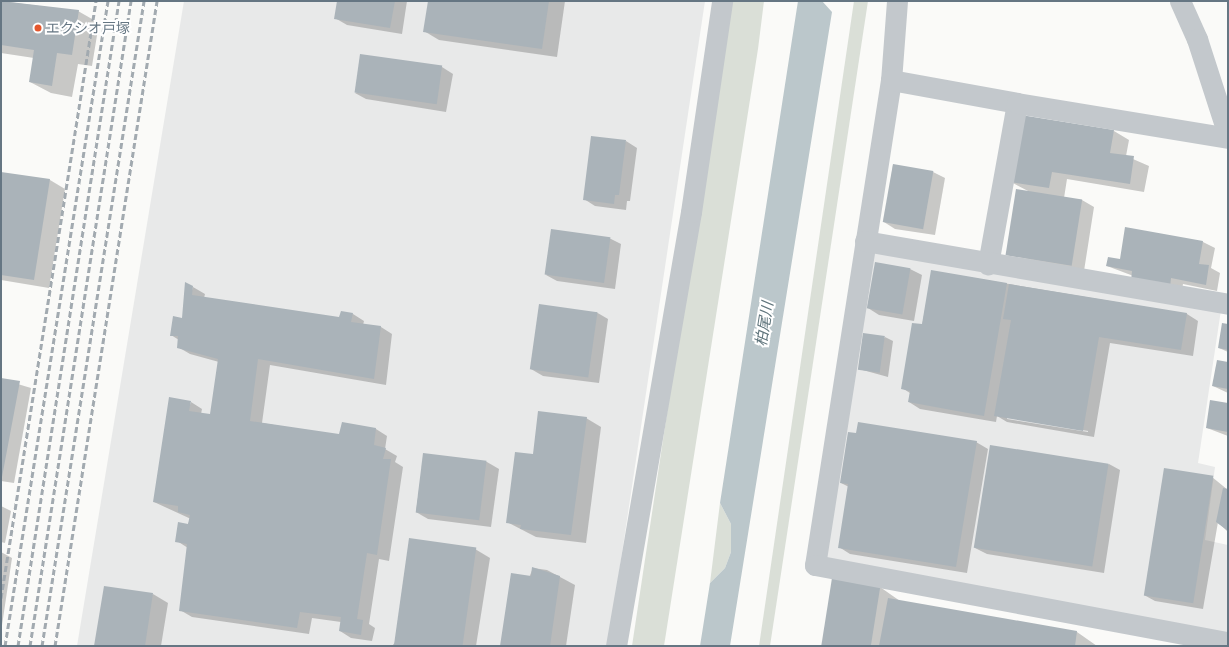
<!DOCTYPE html>
<html>
<head>
<meta charset="utf-8">
<style>
	body { margin:0 }
	#map { position:relative; width:1229px; height:647px; overflow:hidden; background:#fafaf8; font-family:Commissioner,"Noto Sans JP",sans-serif }
	div>[style] { position:absolute }
	.built>* { inset:0; background:#e8e9e9 }
	.green>* { inset:0; background:#dadfd7 }
	.water>* { inset:0; background:#bbc7cb }
	.shadow>* { inset:0; background:#0003 }
	.building>* { inset:0; background:#aab3b9; transform-origin:0 0 }
	.minor>* { height:21px; margin:-10.5px; padding:0 10.5px; transform-origin:10.5px; border-radius:10.5px; background:#c3c8cc }
	.rail>* { height:3px; margin-top:-1.5px; transform-origin:0; background:repeating-linear-gradient(90deg,#a2aab0 0 6px,transparent 0 9px) }
	.dots>* { width:11px; height:11px; translate:-50% -50%; box-sizing:border-box; border:2px solid #fff; border-radius:50% }
	span { translate:-50% -50%; white-space:nowrap; text-align:center; line-height:1.15; -webkit-text-stroke:4px #fff; paint-order:stroke }
	.poi-label { font-size:14px; color:#657683 }
	.left { translate:0 -50%; text-align:left }
	.water-label { font-size:15px; color:#60757c; font-style:italic }
	.frame { position:absolute; inset:0; border:2px solid #657683; pointer-events:none }
</style>
</head>
<body>
<div id="map">
	<div class="built">
		<div style="clip-path:polygon(184px 1px,705px 1px,608px 646px,77px 646px)"></div>
		<div style="clip-path:polygon(874px 248px,1221px 310px,1198px 463px,1215px 467px,1205px 540px,1228px 545px,1228px 634px,824px 565px)"></div>
	</div>
	<div class="green">
		<div style="clip-path:polygon(729px 1px,764px 1px,758px 49px,664px 646px,632px 646px)"></div>
		<div style="clip-path:polygon(854px 1px,868px 1px,770px 646px,759px 646px)"></div>
		<div style="clip-path:polygon(720px 503px,731px 524px,731px 552px,725px 568px,710px 583px)"></div>
	</div>
	<div class="water">
		<div style="clip-path:polygon(798px 1px,822px 1px,832px 12px,730px 646px,700px 646px,710px 583px,725px 568px,731px 552px,731px 524px,720px 503px)"></div>
	</div>
	<div class="shadow">
		<div style="clip-path:polygon(1px 1px,78px 11px,99px 23px,92px 66px,78px 64px,72px 97px,51px 93px,30px 82px,34px 58px,1px 53px)"></div>
		<div style="clip-path:polygon(338px 1px,407px 1px,402px 34px,347px 25px,335px 18px)"></div>
		<div style="clip-path:polygon(429px 1px,565px 1px,557px 57px,439px 40px,424px 31px)"></div>
		<div style="clip-path:polygon(442px 67px,453px 74px,446px 112px,366px 99px,355px 93px)"></div>
		<div style="clip-path:polygon(1114px 131px,1129px 140px,1126px 156px,1149px 166px,1144px 192px,1067px 179px,1064px 198px,1082px 200px,1094px 207px,1084px 271px,1007px 255px,1030px 192px,1011px 182px)"></div>
		<div style="clip-path:polygon(626px 141px,637px 148px,630px 201px,627px 201px,626px 210px,595px 206px,584px 199px)"></div>
		<div style="clip-path:polygon(893px 165px,933px 172px,945px 178px,935px 235px,895px 229px,884px 222px)"></div>
		<div style="clip-path:polygon(1px 173px,50px 180px,65px 189px,49px 288px,1px 280px)"></div>
		<div style="clip-path:polygon(1126px 228px,1203px 242px,1215px 248px,1211px 268px,1220px 273px,1217px 291px,1183px 284px,1181px 294px,1107px 266px,1121px 260px)"></div>
		<div style="clip-path:polygon(609px 238px,621px 244px,615px 289px,557px 281px,546px 275px)"></div>
		<div style="clip-path:polygon(876px 263px,910px 269px,922px 275px,914px 321px,879px 315px,868px 308px)"></div>
		<div style="clip-path:polygon(evenodd,932px 271px,1187px 314px,1198px 321px,1193px 356px,1110px 343px,1094px 437px,1007px 422px,997px 416px,996px 422px,920px 409px,909px 402px,910px 393px,902px 388px,922px 326px,932px 271px,1007px 417px,1088px 431px,1088px 432px,1007px 419px,1007px 417px)"></div>
		<div style="clip-path:polygon(193px 287px,205px 294px,204px 298px,340px 318px,353px 314px,364px 321px,363px 325px,381px 327px,392px 334px,386px 385px,270px 365px,262px 423px,339px 436px,376px 429px,387px 436px,385px 449px,397px 456px,395px 462px,403px 467px,389px 561px,379px 559px,369px 624px,375px 628px,372px 641px,351px 638px,340px 631px,341px 622px,312px 618px,309px 634px,192px 617px,180px 610px,188px 548px,177px 541px,191px 519px,154px 502px,191px 402px,202px 409px,201px 414px,211px 415px,219px 362px,190px 354px,178px 347px,179px 340px,171px 335px,183px 319px)"></div>
		<div style="clip-path:polygon(596px 312px,608px 319px,599px 383px,543px 376px,531px 369px)"></div>
		<div style="clip-path:polygon(1228px 325px,1228px 352px,1219px 348px)"></div>
		<div style="clip-path:polygon(885px 337px,893px 341px,888px 377px,859px 369px)"></div>
		<div style="clip-path:polygon(1228px 363px,1228px 393px,1213px 386px)"></div>
		<div style="clip-path:polygon(1px 379px,31px 388px,14px 483px,1px 481px)"></div>
		<div style="clip-path:polygon(1228px 404px,1228px 436px,1207px 428px)"></div>
		<div style="clip-path:polygon(586px 418px,601px 427px,586px 543px,536px 537px,507px 522px,534px 456px)"></div>
		<div style="clip-path:polygon(976px 442px,988px 449px,967px 573px,850px 554px,839px 547px,849px 487px,841px 483px)"></div>
		<div style="clip-path:polygon(424px 454px,487px 462px,499px 469px,491px 527px,428px 519px,416px 512px)"></div>
		<div style="clip-path:polygon(1109px 464px,1120px 470px,1104px 573px,987px 554px,975px 548px)"></div>
		<div style="clip-path:polygon(1212px 477px,1228px 490px,1228px 532px,1218px 522px,1203px 609px,1155px 601px,1144px 595px)"></div>
		<div style="clip-path:polygon(1px 506px,11px 511px,5px 543px,1px 542px)"></div>
		<div style="clip-path:polygon(475px 549px,490px 558px,476px 646px,392px 646px)"></div>
		<div style="clip-path:polygon(1px 552px,12px 558px,1px 632px)"></div>
		<div style="clip-path:polygon(533px 568px,547px 570px,575px 585px,566px 646px,501px 646px)"></div>
		<div style="clip-path:polygon(880px 587px,900px 601px,1077px 632px,1097px 646px,821px 646px)"></div>
		<div style="clip-path:polygon(153px 594px,168px 603px,161px 646px,95px 646px)"></div>
	</div>
	<div class="building">
		<div style="clip-path:polygon(1px 1px,79px 10px,72px 55px,57px 53px,52px 86px,29px 82px,34px 50px,1px 45px)"></div>
		<div style="clip-path:polygon(337px 1px,395px 1px,390px 28px,334px 19px)"></div>
		<div style="clip-path:polygon(428px 1px,549px 1px,542px 49px,423px 32px)"></div>
		<div style="left:360px;top:54px;width:83px;height:39px;rotate:8deg"></div>
		<div style="clip-path:polygon(1021px 115px,1114px 130px,1110px 153px,1134px 156px,1130px 184px,1052px 172px,1049px 188px,1010px 182px)"></div>
		<div style="clip-path:polygon(591px 136px,626px 140px,619px 195px,615px 195px,614px 204px,583px 200px)"></div>
		<div style="left:893px;top:164px;width:41px;height:59px;rotate:10deg"></div>
		<div style="clip-path:polygon(1px 172px,50px 179px,34px 280px,1px 275px)"></div>
		<div style="left:1016px;top:189px;width:67px;height:67px;rotate:9deg"></div>
		<div style="clip-path:polygon(1125px 227px,1203px 241px,1199px 264px,1209px 265px,1206px 285px,1171px 278px,1170px 288px,1131px 281px,1132px 271px,1106px 266px,1108px 257px,1120px 259px)"></div>
		<div style="left:551px;top:229px;width:60px;height:46px;rotate:8deg"></div>
		<div style="left:875px;top:262px;width:36px;height:47px;rotate:10deg"></div>
		<div style="clip-path:polygon(931px 270px,1007px 283px,984px 416px,908px 402px,910px 391px,901px 389px,912px 323px,922px 324px)"></div>
		<div style="clip-path:polygon(185px 282px,193px 286px,192px 295px,339px 317px,341px 311px,353px 313px,351px 322px,381px 326px,374px 379px,258px 359px,250px 421px,339px 434px,342px 422px,376px 428px,374px 445px,386px 448px,383px 459px,391px 459px,377px 555px,367px 553px,357px 619px,363px 620px,361px 635px,339px 631px,341px 617px,300px 612px,297px 628px,179px 611px,187px 544px,175px 542px,178px 522px,188px 524px,190px 515px,178px 512px,178px 506px,153px 502px,169px 397px,191px 401px,189px 411px,210px 414px,218px 359px,177px 348px,178px 336px,170px 336px,173px 316px,182px 318px)"></div>
		<div style="clip-path:polygon(1009px 284px,1187px 313px,1181px 350px,1099px 337px,1083px 431px,994px 416px,1011px 320px,1003px 319px)"></div>
		<div style="left:539px;top:304px;width:59px;height:66px;rotate:8deg"></div>
		<div style="clip-path:polygon(1222px 323px,1228px 324px,1228px 350px,1218px 348px)"></div>
		<div style="left:863px;top:333px;width:22px;height:37px;rotate:8deg"></div>
		<div style="clip-path:polygon(1217px 360px,1228px 362px,1228px 389px,1212px 386px)"></div>
		<div style="clip-path:polygon(1px 378px,20px 381px,2px 477px,1px 477px)"></div>
		<div style="clip-path:polygon(1210px 400px,1228px 403px,1228px 432px,1206px 428px)"></div>
		<div style="clip-path:polygon(538px 411px,587px 417px,571px 535px,520px 529px,521px 525px,506px 523px,515px 452px,533px 454px)"></div>
		<div style="clip-path:polygon(858px 422px,977px 441px,956px 567px,838px 548px,848px 484px,840px 483px,848px 432px,856px 433px)"></div>
		<div style="left:990px;top:445px;width:120px;height:104px;rotate:9deg"></div>
		<div style="left:423px;top:453px;width:64px;height:60px;rotate:7deg"></div>
		<div style="left:1164px;top:468px;width:50px;height:129px;rotate:9deg"></div>
		<div style="clip-path:polygon(1223px 488px,1228px 489px,1228px 531px,1216px 522px)"></div>
		<div style="left:409px;top:538px;width:68px;height:109px;rotate:8deg"></div>
		<div style="clip-path:polygon(532px 567px,560px 576px,550px 646px,500px 646px,511px 573px,531px 576px)"></div>
		<div style="left:832px;top:578px;width:49px;height:69px;rotate:9deg"></div>
		<div style="clip-path:polygon(104px 586px,153px 593px,145px 646px,94px 646px)"></div>
		<div style="clip-path:polygon(888px 598px,1077px 631px,1075px 646px,879px 646px)"></div>
	</div>
	<div class="minor">
		<div style="left:897px;top:1px;width:79px;rotate:94.3deg"></div>
		<div style="left:891px;top:80px;width:491px;rotate:98.9deg"></div>
		<div style="left:815px;top:565px;width:420px;rotate:10.6deg"></div>
		<div style="left:1180px;top:1px;width:42px;rotate:65.9deg"></div>
		<div style="left:1197px;top:39px;width:101px;rotate:72.1deg"></div>
		<div style="left:891px;top:80px;width:128px;rotate:10.3deg"></div>
		<div style="left:1017px;top:103px;width:164px;rotate:100.2deg"></div>
		<div style="left:1017px;top:103px;width:214px;rotate:9.4deg"></div>
		<div style="left:865px;top:241px;width:368px;rotate:9.8deg"></div>
		<div style="left:616px;top:646px;width:440px;rotate:-80.2deg"></div>
		<div style="left:691px;top:212px;width:213px;rotate:-81.6deg"></div>
	</div>
	<div class="rail">
		<div style="left:1px;top:598px;width:605px;rotate:-80.96deg"></div>
		<div style="left:5px;top:646px;width:653px;rotate:-80.93deg"></div>
		<div style="left:18px;top:646px;width:653px;rotate:-81.1deg"></div>
		<div style="left:30px;top:646px;width:653px;rotate:-81.1deg"></div>
		<div style="left:42px;top:646px;width:653px;rotate:-81.01deg"></div>
		<div style="left:55px;top:646px;width:653px;rotate:-81.01deg"></div>
	</div>
	<div class="dots">
		<div style="left:38px;top:28px;background:#e4572e"></div>
	</div>
	<div class="poi-label">
		<span class="left" style="left:46px;top:28px">エクシオ戸塚</span>
	</div>
	<div class="water-label">
		<span style="left:764px;top:324px;rotate:-81deg">柏尾川</span>
	</div>
	<div class="frame"></div>
</div>
</body>
</html>
